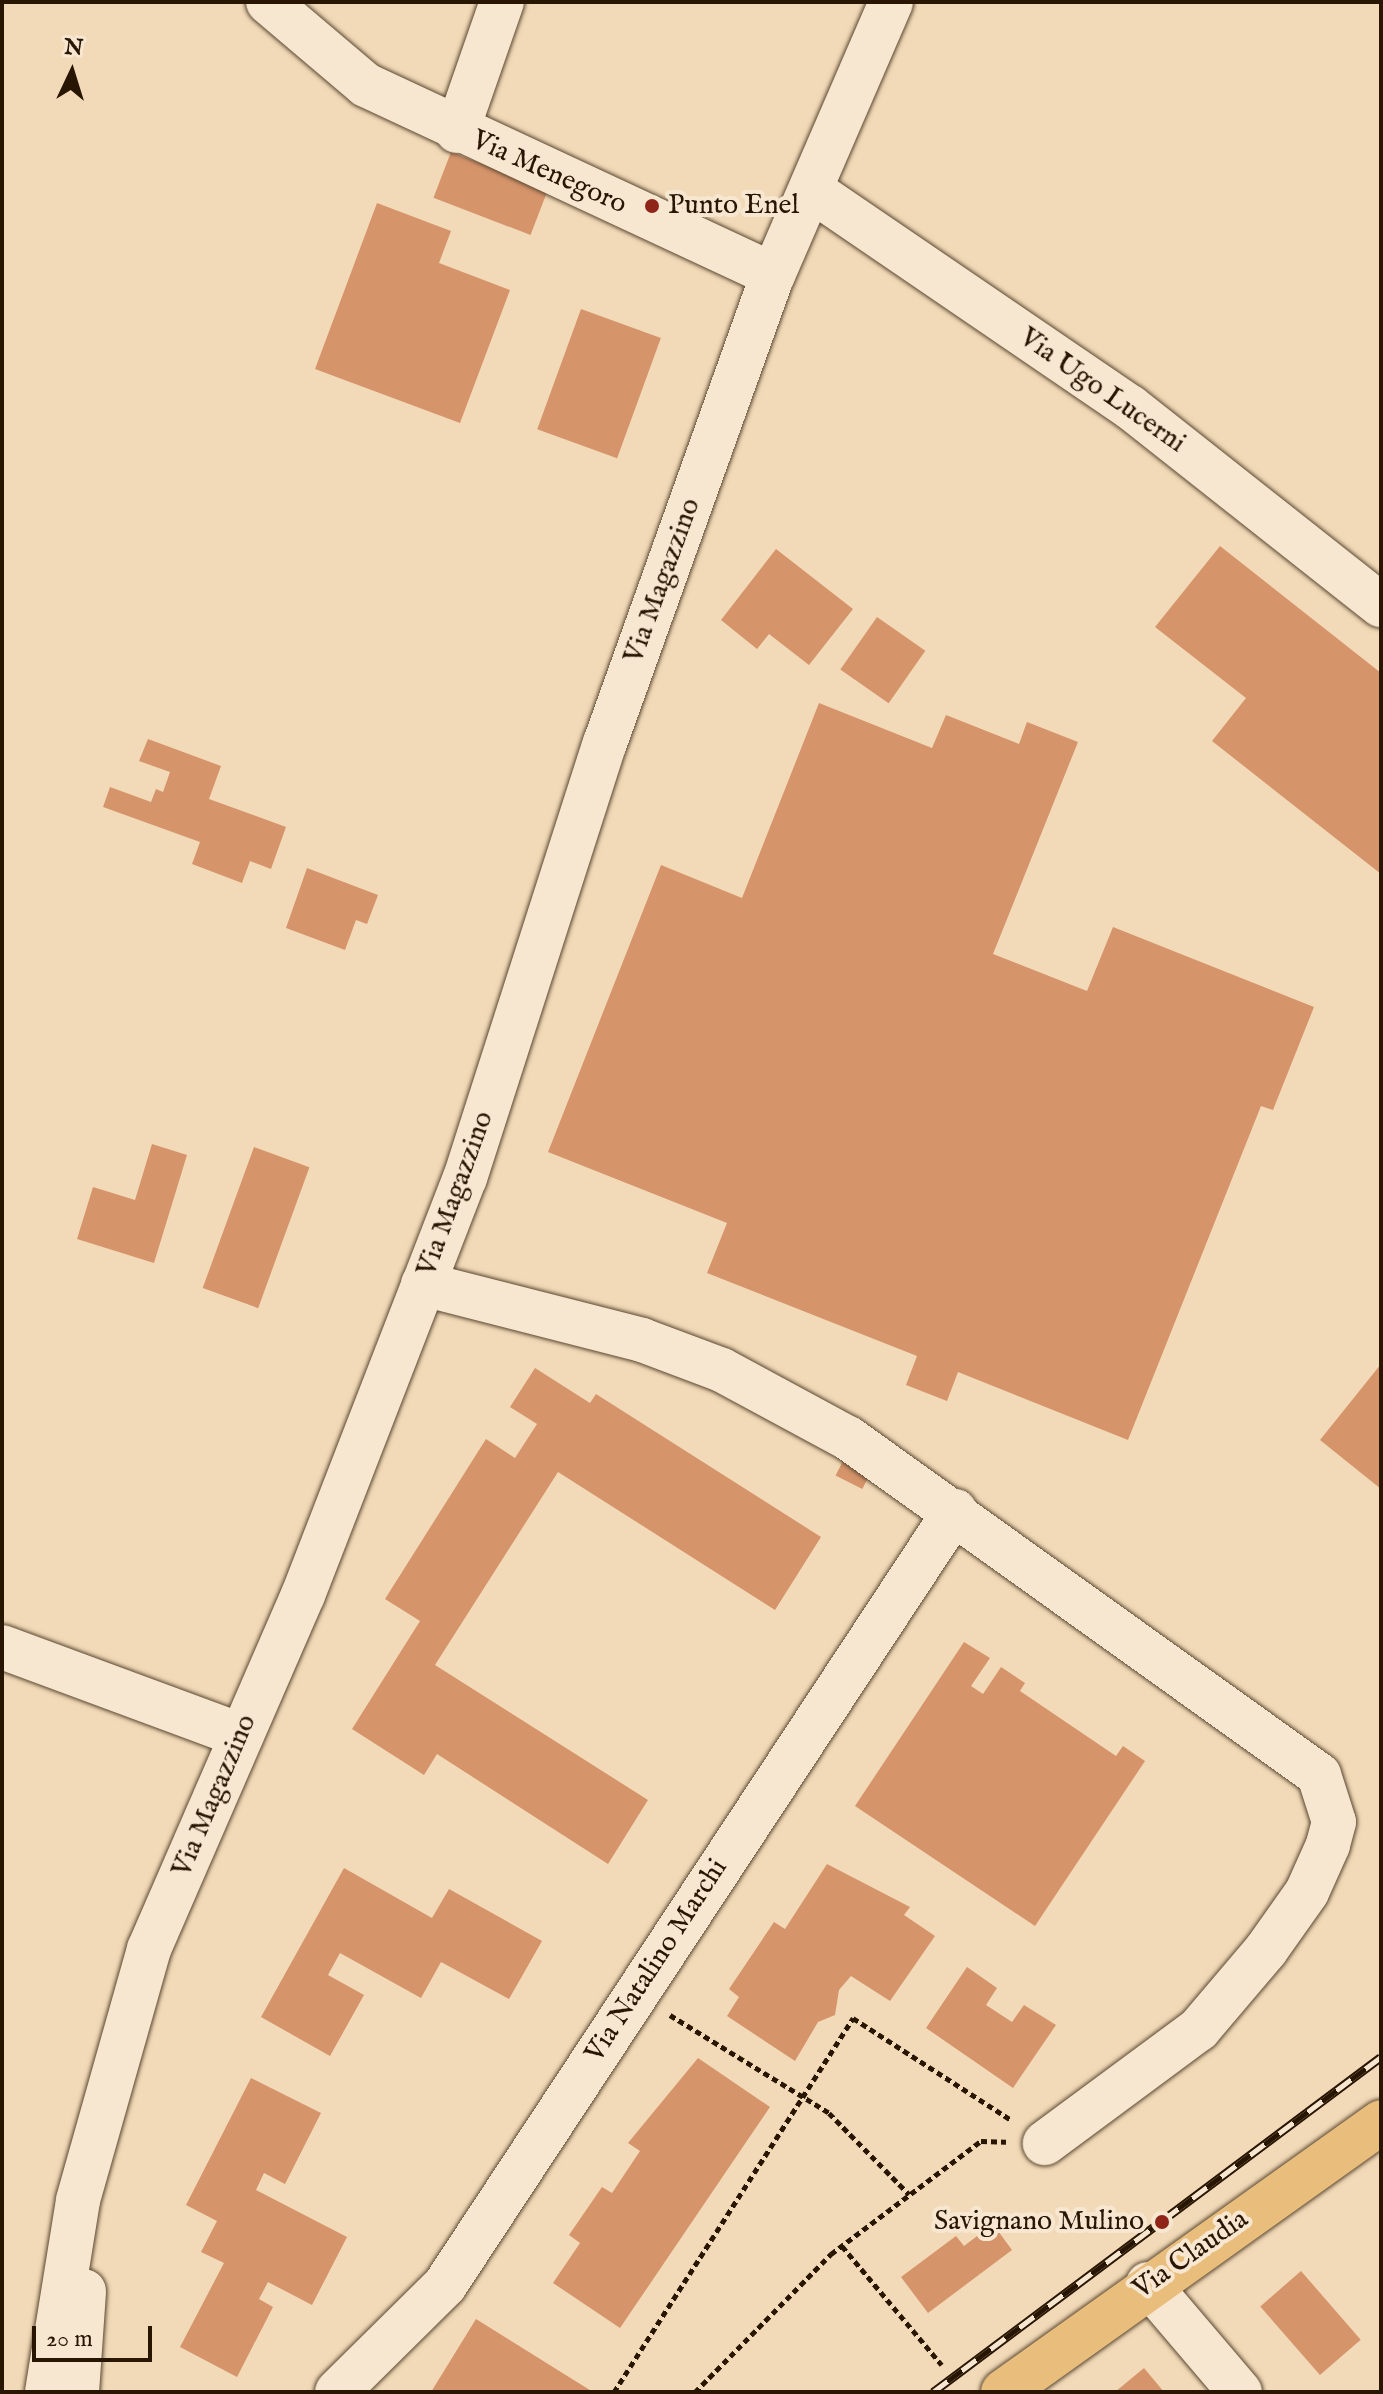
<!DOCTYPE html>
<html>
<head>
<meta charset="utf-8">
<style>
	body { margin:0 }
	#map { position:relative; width:1383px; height:2394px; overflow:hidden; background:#f2dab8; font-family:"IM FELL English",serif }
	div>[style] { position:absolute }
	.building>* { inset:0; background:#d6946b; transform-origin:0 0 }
	.path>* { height:5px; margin-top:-2.5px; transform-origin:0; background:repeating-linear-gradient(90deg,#281602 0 6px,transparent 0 10px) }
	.roads { filter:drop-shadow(0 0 2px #5a4730) drop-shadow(0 0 2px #5a4730) }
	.minor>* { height:44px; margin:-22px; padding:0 22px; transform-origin:22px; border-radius:22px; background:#f7e7d1 }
	.secondary>* { height:44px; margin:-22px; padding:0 22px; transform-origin:22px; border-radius:22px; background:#f7e7d1 }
	.primary>* { height:44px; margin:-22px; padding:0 22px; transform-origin:22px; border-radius:22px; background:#e9bd7c }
	.rail>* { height:9px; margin-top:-4.5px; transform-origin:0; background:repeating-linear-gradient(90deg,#f7e7d1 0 18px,#281602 0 36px); box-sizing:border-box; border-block:2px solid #281602 }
	.dots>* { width:22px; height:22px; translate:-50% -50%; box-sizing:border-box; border:4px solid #f7e7d1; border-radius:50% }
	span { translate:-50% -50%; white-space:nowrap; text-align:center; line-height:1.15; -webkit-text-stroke:8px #f7e7d1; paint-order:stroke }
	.street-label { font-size:28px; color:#281602 }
	.poi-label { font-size:28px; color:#281602 }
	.left { translate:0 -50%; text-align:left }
	.right { translate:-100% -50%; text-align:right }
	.frame { position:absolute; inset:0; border:4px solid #281602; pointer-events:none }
	.north { position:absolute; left:32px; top:32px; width:80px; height:80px; -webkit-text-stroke:6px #f7e7d1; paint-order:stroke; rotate:4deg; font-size:22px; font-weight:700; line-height:32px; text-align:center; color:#281602 }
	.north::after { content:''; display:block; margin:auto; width:28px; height:36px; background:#281602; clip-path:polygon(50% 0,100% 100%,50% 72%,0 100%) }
	.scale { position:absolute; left:32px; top:2326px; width:120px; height:36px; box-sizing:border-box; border:4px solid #281602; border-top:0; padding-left:10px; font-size:24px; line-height:28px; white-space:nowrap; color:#281602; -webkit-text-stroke:6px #f7e7d1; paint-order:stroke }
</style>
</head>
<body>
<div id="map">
	<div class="building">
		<div style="left:451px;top:152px;width:104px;height:49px;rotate:21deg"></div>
		<div style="clip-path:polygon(377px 203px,451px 231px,439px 263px,510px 290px,460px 423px,315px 369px)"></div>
		<div style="left:581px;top:309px;width:85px;height:128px;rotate:20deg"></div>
		<div style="clip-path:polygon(1220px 546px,1381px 673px,1381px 874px,1212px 741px,1246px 698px,1155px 627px)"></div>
		<div style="clip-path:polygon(776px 549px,853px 609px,809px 665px,769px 634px,757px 649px,721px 620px)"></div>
		<div style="left:877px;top:617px;width:59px;height:64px;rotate:35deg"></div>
		<div style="clip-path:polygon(819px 703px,932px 748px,946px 715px,1019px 744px,1027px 722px,1078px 742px,993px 954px,1087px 991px,1113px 927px,1314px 1007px,1273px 1110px,1261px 1106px,1128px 1440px,958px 1372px,947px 1401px,906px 1385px,917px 1356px,707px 1273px,727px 1223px,548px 1152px,661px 865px,742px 898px)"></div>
		<div style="clip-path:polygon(148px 739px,221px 766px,209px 799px,286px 827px,271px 869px,250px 861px,242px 883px,192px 864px,200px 842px,103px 807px,110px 787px,151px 802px,156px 789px,163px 792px,170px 772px,139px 761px)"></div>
		<div style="clip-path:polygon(307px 868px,378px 895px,367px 924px,356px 920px,345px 950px,286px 928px)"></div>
		<div style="clip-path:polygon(152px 1144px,187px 1155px,154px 1263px,77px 1239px,93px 1187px,135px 1200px)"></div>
		<div style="left:254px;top:1147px;width:59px;height:150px;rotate:20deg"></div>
		<div style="clip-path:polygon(1381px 1364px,1381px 1489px,1320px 1440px)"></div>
		<div style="clip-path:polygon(535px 1368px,590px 1403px,596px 1394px,821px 1537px,775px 1610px,558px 1472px,435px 1665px,648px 1800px,608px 1864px,437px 1754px,424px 1775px,352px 1729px,420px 1621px,385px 1599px,486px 1439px,515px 1458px,537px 1424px,510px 1407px)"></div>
		<div style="left:846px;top:1455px;width:30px;height:23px;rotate:27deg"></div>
		<div style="clip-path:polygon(964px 1642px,990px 1658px,971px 1686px,983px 1694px,1001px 1667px,1025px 1683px,1020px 1691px,1116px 1756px,1123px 1746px,1145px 1761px,1035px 1926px,855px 1806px)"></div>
		<div style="clip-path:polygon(827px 1864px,910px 1907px,904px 1915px,935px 1936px,890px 2001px,851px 1976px,839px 1990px,835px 2015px,818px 2022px,795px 2061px,727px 2016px,739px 1997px,729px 1989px,774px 1922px,785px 1929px)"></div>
		<div style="clip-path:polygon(344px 1868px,432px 1918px,449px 1889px,542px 1941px,509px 1999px,441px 1962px,421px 1998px,340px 1953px,328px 1975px,364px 1995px,330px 2056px,261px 2017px)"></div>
		<div style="clip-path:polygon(967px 1967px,997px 1988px,986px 2005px,1012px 2022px,1024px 2005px,1056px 2025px,1013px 2088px,926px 2028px)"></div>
		<div style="clip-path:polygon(698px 2058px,770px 2107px,620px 2328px,553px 2283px,580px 2243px,569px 2235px,602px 2187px,612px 2193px,640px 2151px,628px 2143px)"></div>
		<div style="clip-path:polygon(251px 2078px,321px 2113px,285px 2184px,264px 2173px,256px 2190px,347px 2237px,312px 2305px,268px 2282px,259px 2299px,273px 2307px,237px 2377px,180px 2347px,224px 2263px,201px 2252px,217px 2221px,186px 2205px)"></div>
		<div style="clip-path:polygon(993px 2224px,1012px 2250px,928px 2313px,901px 2277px,956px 2236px,964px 2246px)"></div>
		<div style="left:1301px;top:2271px;width:91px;height:54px;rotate:49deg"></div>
		<div style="clip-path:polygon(476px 2319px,593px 2392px,431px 2392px)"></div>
		<div style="clip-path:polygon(1144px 2368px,1164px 2392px,1115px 2392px)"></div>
	</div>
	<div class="path">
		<div style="left:670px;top:2015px;width:187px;rotate:31.6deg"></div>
		<div style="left:829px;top:2113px;width:114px;rotate:45.4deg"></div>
		<div style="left:842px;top:2246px;width:155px;rotate:50deg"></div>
		<div style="left:614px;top:2392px;width:444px;rotate:-57.4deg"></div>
		<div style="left:853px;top:2018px;width:188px;rotate:32.8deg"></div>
		<div style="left:695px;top:2392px;width:194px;rotate:-45.4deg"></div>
		<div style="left:831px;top:2254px;width:188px;rotate:-37deg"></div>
		<div style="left:981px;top:2141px;width:25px;rotate:2deg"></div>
	</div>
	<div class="roads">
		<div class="minor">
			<div style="left:268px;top:2px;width:128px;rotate:40.3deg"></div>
			<div style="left:366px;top:85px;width:449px;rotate:25deg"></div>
			<div style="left:457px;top:131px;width:137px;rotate:-70.8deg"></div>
			<div style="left:813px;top:191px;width:384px;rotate:34.3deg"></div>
			<div style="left:1130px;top:407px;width:320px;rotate:38.3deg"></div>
			<div style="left:423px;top:1284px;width:226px;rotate:14.3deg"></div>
			<div style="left:642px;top:1340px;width:85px;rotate:20.6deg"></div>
			<div style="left:722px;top:1370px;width:143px;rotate:28.4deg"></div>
			<div style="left:848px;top:1438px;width:579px;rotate:35.58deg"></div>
			<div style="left:1319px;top:1775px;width:49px;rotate:72.3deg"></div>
			<div style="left:1334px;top:1822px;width:24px;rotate:105deg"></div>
			<div style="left:1328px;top:1845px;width:51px;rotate:114.1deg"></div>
			<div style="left:1307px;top:1892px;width:71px;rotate:125.3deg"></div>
			<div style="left:1266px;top:1950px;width:104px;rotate:130.3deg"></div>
			<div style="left:1199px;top:2029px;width:192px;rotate:143.5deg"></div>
			<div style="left:2px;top:1647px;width:254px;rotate:20.3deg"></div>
			<div style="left:1148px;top:2284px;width:142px;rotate:49.6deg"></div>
			<div style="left:77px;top:2392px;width:101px;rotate:-86deg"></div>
			<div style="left:337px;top:2392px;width:152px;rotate:-44.7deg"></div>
			<div style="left:445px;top:2285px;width:927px;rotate:-56.62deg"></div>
		</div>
		<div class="secondary">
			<div style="left:47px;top:2392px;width:194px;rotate:-80.8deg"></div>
			<div style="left:78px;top:2200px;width:261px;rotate:-74.2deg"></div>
			<div style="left:149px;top:1949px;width:386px;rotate:-66.5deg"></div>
			<div style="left:303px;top:1595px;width:447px;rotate:-68.8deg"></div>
			<div style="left:465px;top:1178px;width:457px;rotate:-72.2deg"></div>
			<div style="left:605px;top:743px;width:497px;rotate:-70.3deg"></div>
			<div style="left:773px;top:275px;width:297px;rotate:-66.6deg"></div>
		</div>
		<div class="primary">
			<div style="left:1003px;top:2392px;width:465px;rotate:-35.5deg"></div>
		</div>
	</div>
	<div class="rail">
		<div style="left:933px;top:2392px;width:559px;rotate:-36.79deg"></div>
	</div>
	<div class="dots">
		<div style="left:652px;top:206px;background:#8f2418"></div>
		<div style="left:1162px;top:2222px;background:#8f2418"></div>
	</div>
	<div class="street-label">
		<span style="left:549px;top:173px;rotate:24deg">Via Menegoro</span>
		<span style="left:1102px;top:391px;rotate:35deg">Via Ugo Lucerni</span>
		<span style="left:663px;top:581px;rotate:-70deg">Via Magazzino</span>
		<span style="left:456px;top:1194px;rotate:-70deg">Via Magazzino</span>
		<span style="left:215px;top:1796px;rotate:-67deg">Via Magazzino</span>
		<span style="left:657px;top:1961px;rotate:-57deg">Via Natalino Marchi</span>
		<span style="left:1191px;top:2255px;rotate:-35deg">Via Claudia</span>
	</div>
	<div class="poi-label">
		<span class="left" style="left:668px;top:206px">Punto Enel</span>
		<span class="right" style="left:1144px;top:2222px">Savignano Mulino</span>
	</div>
	<div class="frame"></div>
	<div class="north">N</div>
	<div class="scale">20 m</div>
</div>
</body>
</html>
